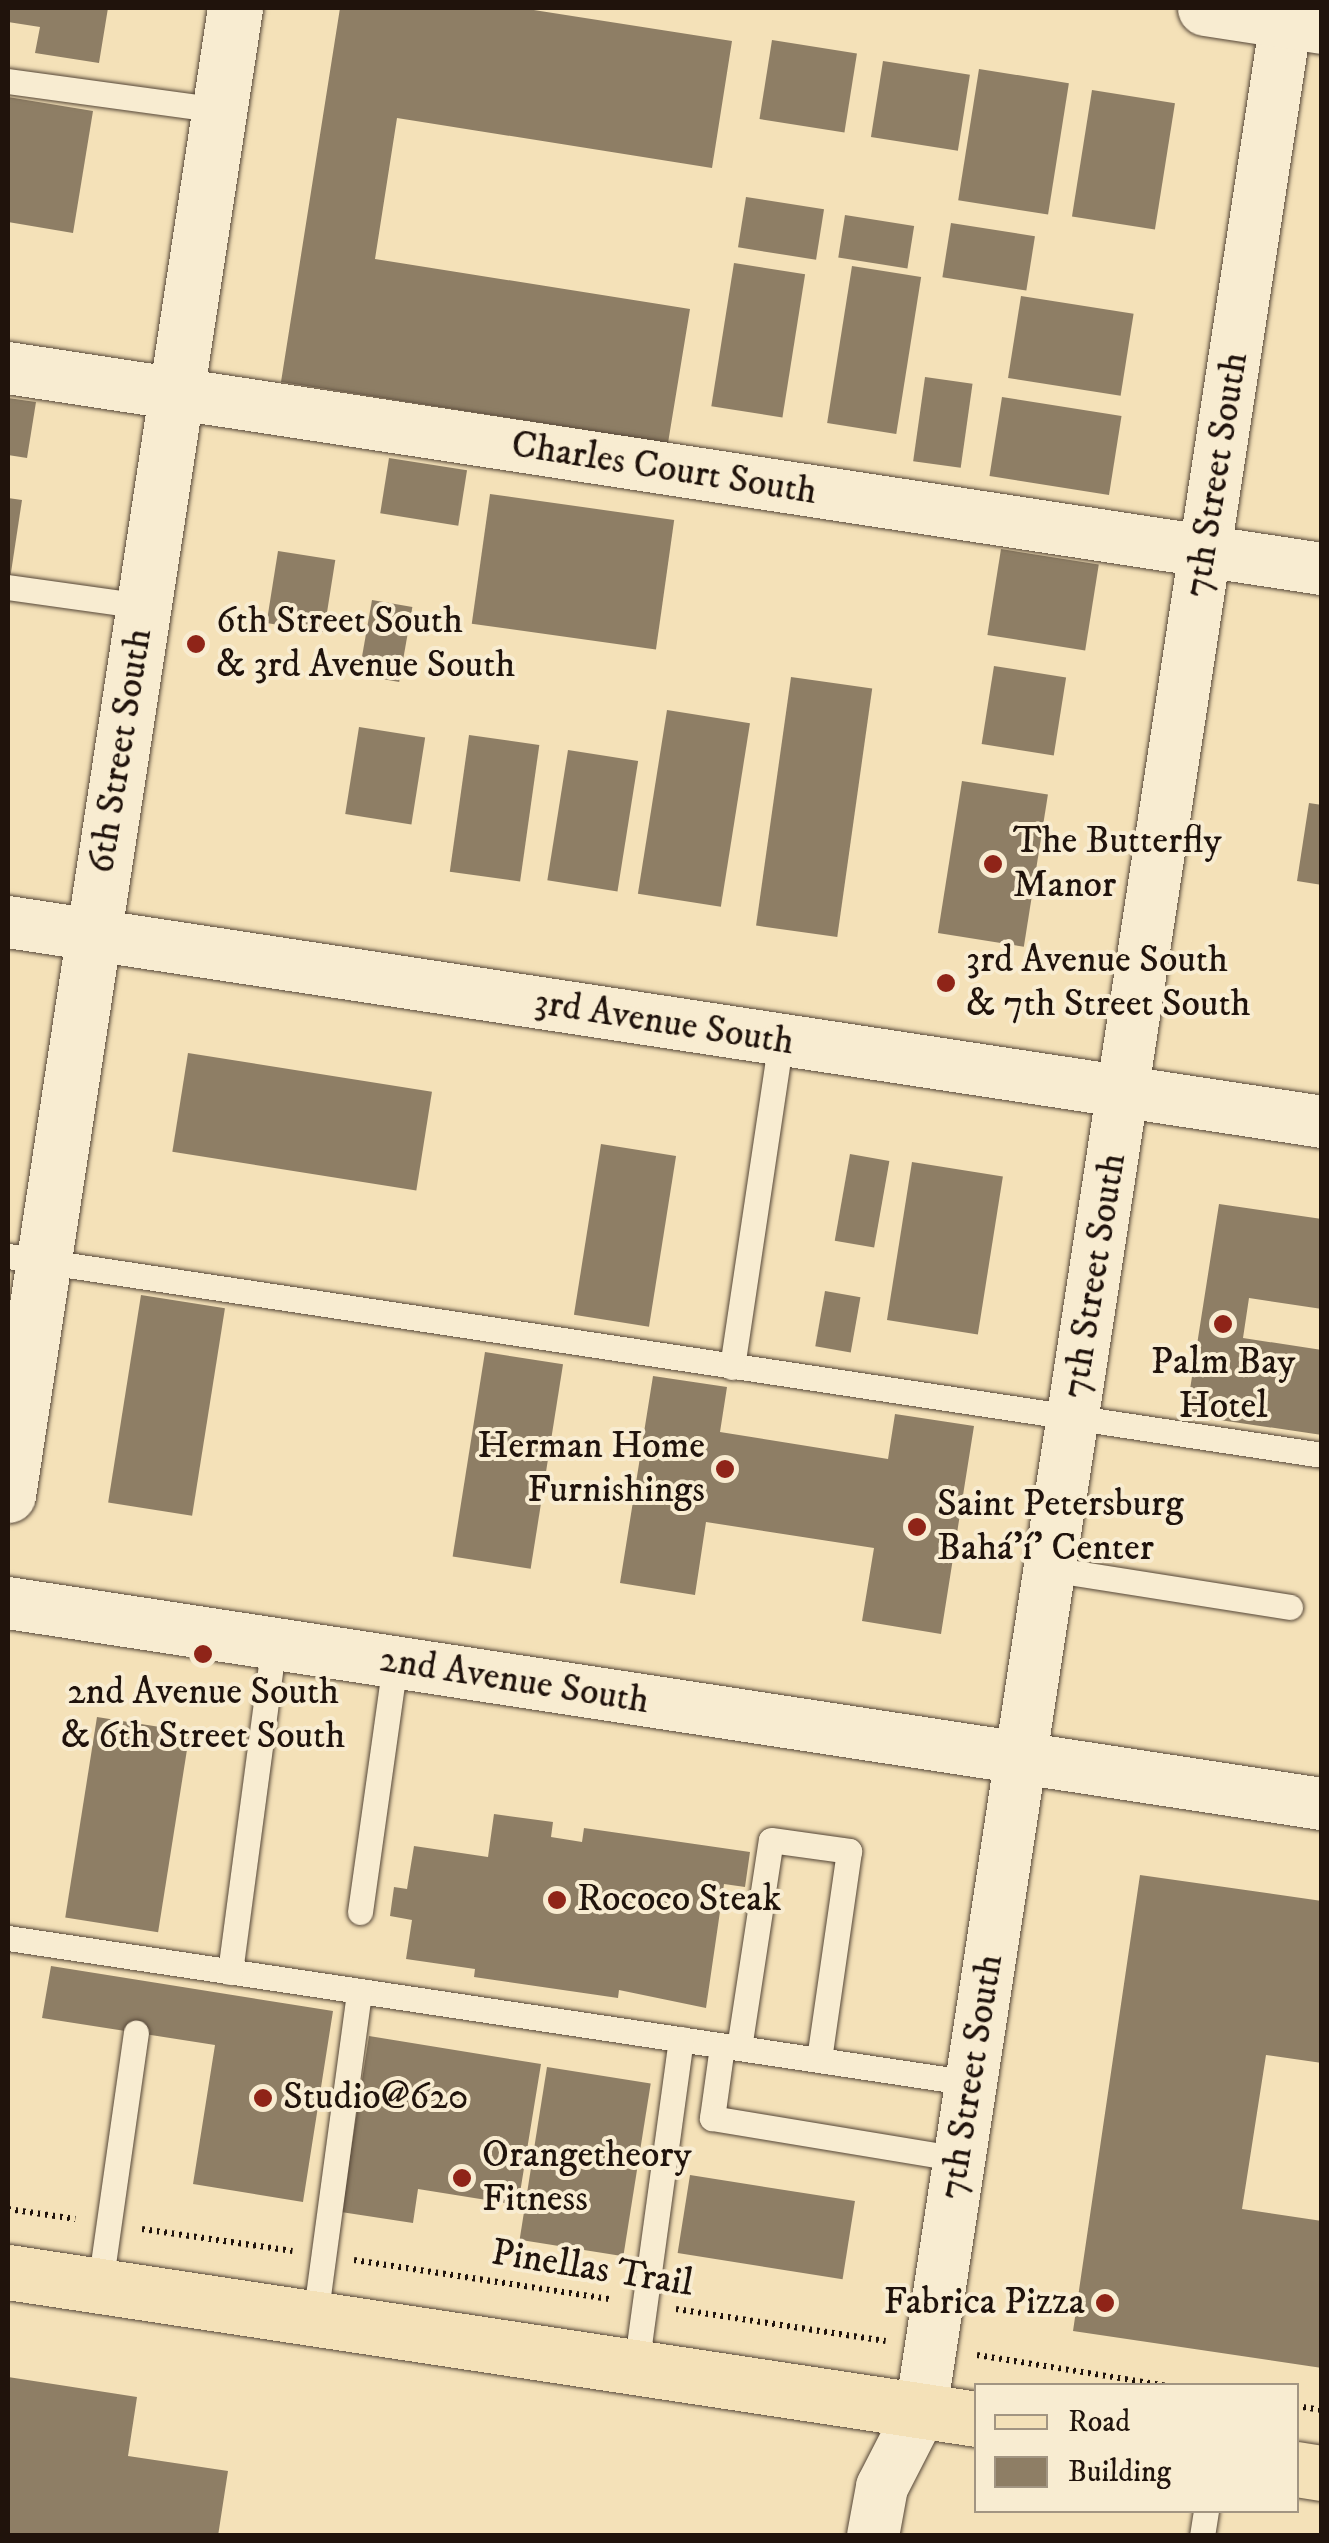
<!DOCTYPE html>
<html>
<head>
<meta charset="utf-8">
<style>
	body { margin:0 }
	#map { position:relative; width:1329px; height:2543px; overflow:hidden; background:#f4e1b8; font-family:"IM FELL DW Pica",serif }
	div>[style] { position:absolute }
	.building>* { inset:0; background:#8e7e65; transform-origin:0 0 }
	.path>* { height:6px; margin-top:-3px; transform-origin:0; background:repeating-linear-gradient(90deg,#20130c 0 2.5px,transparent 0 7.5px) }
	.roads { filter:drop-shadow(0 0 2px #554637) drop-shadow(0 0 2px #554637) }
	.service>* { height:25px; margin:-12.5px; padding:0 12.5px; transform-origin:12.5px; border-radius:12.5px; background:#f8ecd1 }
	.minor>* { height:52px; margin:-26px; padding:0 26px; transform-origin:26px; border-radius:26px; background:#f8ecd1 }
	.tertiary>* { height:55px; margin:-27.5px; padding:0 27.5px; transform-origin:27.5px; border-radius:27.5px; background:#f8ecd1 }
	.primary>* { height:55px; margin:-27.5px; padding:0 27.5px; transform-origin:27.5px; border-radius:27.5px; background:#f4e1b8 }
	.dots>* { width:28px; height:28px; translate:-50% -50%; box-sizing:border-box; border:5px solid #f8ecd1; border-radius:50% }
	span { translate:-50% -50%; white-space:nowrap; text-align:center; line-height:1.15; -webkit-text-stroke:8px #f8ecd1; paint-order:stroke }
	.street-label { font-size:38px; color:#20130c }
	.poi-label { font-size:38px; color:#20130c }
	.left { translate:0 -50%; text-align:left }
	.right { translate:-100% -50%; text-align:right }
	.frame { position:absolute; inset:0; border:10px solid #20130c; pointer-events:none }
	.legend { position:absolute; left:974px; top:2383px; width:325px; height:130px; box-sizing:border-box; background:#f8ecd1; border:2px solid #a29582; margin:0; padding:12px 18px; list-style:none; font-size:30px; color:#20130c }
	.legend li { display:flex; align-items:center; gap:20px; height:50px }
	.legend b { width:50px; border:2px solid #a29582 }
</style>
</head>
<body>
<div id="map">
	<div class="building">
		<div style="clip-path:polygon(8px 8px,108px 8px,99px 63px,35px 53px,40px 27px,8px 22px)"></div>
		<div style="clip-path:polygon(340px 8px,521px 8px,732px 41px,712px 168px,397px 118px,375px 259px,690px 309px,668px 443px,281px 382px)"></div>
		<div style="left:772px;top:40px;width:86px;height:80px;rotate:9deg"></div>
		<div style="left:883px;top:61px;width:88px;height:77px;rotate:9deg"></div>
		<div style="left:979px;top:69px;width:91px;height:133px;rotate:9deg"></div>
		<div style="left:1092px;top:90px;width:84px;height:128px;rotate:9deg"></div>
		<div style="clip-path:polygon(8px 97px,93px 111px,73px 233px,8px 222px)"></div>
		<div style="left:746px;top:197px;width:79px;height:51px;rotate:9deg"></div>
		<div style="left:845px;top:215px;width:70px;height:43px;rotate:9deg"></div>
		<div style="left:951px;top:223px;width:85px;height:55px;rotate:9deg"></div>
		<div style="left:734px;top:263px;width:72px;height:145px;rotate:9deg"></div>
		<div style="left:852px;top:266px;width:70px;height:159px;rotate:9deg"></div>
		<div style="left:1021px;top:296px;width:114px;height:83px;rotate:9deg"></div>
		<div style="left:925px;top:377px;width:48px;height:85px;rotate:8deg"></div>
		<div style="left:1002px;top:397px;width:121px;height:80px;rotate:9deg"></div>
		<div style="clip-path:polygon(8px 398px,36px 402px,27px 458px,8px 455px)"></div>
		<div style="left:389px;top:458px;width:79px;height:56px;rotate:9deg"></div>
		<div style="left:490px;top:494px;width:186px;height:131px;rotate:8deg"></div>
		<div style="clip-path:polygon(8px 498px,22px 500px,10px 579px,8px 579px)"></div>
		<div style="left:1001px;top:549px;width:99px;height:87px;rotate:9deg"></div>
		<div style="left:278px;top:551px;width:58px;height:73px;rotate:9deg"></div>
		<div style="left:372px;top:600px;width:41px;height:76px;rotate:10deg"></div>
		<div style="left:994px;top:666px;width:73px;height:79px;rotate:9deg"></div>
		<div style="left:791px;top:677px;width:82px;height:251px;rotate:8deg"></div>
		<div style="left:667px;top:710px;width:84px;height:186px;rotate:9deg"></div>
		<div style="left:359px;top:727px;width:67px;height:88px;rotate:9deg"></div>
		<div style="left:469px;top:735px;width:71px;height:138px;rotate:8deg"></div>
		<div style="left:568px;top:750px;width:71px;height:132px;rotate:9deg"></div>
		<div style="left:962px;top:781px;width:87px;height:154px;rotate:9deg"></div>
		<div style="clip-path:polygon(1309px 803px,1322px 805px,1322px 885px,1297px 881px)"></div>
		<div style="left:188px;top:1053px;width:247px;height:100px;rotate:9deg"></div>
		<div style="left:601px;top:1144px;width:76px;height:173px;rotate:9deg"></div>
		<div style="left:850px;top:1154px;width:40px;height:88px;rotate:10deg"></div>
		<div style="left:912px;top:1162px;width:92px;height:160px;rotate:9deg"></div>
		<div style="clip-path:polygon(1219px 1204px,1322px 1219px,1322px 1309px,1249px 1298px,1243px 1338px,1322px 1350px,1322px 1435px,1186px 1415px)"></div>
		<div style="left:825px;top:1291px;width:36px;height:56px;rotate:10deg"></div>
		<div style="left:141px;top:1295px;width:85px;height:210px;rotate:9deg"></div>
		<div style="left:485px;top:1352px;width:79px;height:207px;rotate:9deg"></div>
		<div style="clip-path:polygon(653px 1376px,727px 1387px,720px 1432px,888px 1459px,895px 1414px,974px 1426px,941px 1634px,862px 1621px,874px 1548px,706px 1522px,695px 1595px,620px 1583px)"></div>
		<div style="left:97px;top:1717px;width:94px;height:203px;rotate:9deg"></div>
		<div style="clip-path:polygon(494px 1814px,553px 1822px,551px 1837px,582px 1842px,584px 1828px,750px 1852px,745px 1887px,724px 1884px,706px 2008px,619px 1990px,618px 1998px,474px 1977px,475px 1969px,406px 1959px,412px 1920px,390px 1916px,394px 1887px,407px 1889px,414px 1846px,488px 1857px)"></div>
		<div style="clip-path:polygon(1140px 1875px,1322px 1901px,1322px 2063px,1266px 2055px,1242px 2209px,1322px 2221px,1322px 2368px,1073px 2331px)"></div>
		<div style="clip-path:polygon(51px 1966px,333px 2011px,303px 2202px,193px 2184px,215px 2045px,42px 2018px)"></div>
		<div style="clip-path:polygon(369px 2036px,541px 2064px,518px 2205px,418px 2189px,413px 2223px,341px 2212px)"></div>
		<div style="left:547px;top:2067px;width:105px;height:175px;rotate:9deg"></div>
		<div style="left:690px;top:2175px;width:167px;height:79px;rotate:9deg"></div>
		<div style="clip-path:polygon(8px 2377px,137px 2397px,128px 2456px,228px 2471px,218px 2536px,8px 2536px)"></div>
	</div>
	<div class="path">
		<div style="left:8px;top:2209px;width:68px;rotate:8.5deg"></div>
		<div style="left:142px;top:2229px;width:152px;rotate:8.3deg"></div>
		<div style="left:354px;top:2260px;width:258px;rotate:8.7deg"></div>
		<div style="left:676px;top:2309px;width:212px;rotate:8.7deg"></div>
		<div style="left:977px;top:2355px;width:193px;rotate:9.2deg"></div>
		<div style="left:1296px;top:2406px;width:26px;rotate:9deg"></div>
	</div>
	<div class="roads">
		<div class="service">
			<div style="left:8px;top:81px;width:213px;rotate:7.8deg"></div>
			<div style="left:8px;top:587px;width:137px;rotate:8deg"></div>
			<div style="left:8px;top:1256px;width:1329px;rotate:8.61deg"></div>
			<div style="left:732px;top:1367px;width:331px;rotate:-81.5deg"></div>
			<div style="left:1050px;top:1569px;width:243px;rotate:9deg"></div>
			<div style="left:360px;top:1912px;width:252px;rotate:-82deg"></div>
			<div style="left:8px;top:1938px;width:974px;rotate:8.56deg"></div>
			<div style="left:230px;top:1972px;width:331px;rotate:-82.4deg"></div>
			<div style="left:722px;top:2046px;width:73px;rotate:97.9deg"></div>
			<div style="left:712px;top:2118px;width:251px;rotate:9.4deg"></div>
			<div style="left:739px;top:2048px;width:210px;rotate:-81.3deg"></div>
			<div style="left:771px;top:1840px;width:79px;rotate:8deg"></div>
			<div style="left:849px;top:1851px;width:211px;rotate:98.2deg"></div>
			<div style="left:100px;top:2285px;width:255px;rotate:-81.9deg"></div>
			<div style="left:315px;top:2318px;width:330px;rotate:-82.3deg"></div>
			<div style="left:636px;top:2367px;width:331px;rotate:-82.2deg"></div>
			<div style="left:1202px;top:2536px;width:26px;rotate:-81deg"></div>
		</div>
		<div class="minor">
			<div style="left:8px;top:368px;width:1329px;rotate:8.7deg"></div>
			<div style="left:8px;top:922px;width:1329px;rotate:8.65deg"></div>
			<div style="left:8px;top:1603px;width:1329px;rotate:8.7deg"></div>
			<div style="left:873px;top:2536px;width:50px;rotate:-79.6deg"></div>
			<div style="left:882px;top:2487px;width:85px;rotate:-62.8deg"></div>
			<div style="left:921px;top:2411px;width:2431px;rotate:-81.32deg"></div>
		</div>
		<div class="tertiary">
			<div style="left:1205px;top:8px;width:118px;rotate:8.7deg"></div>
			<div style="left:8px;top:1495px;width:1504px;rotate:-81.32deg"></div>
		</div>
		<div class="primary">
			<div style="left:8px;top:2272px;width:979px;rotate:8.63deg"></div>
			<div style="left:1296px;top:2469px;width:26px;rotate:9deg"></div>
		</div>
	</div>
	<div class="dots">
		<div style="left:196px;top:644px;background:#8f2418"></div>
		<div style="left:993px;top:864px;background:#8f2418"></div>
		<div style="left:946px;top:983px;background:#8f2418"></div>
		<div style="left:1223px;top:1324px;background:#8f2418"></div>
		<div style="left:725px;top:1469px;background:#8f2418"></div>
		<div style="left:917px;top:1527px;background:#8f2418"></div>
		<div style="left:203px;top:1654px;background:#8f2418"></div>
		<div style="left:557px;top:1900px;background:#8f2418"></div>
		<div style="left:263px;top:2098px;background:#8f2418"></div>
		<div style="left:462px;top:2178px;background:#8f2418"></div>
		<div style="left:1105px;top:2303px;background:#8f2418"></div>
	</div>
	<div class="street-label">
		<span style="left:664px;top:469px;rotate:9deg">Charles Court South</span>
		<span style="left:1217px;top:475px;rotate:-81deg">7th Street South</span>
		<span style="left:121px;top:751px;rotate:-81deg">6th Street South</span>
		<span style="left:664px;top:1023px;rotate:9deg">3rd Avenue South</span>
		<span style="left:1095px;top:1276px;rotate:-81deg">7th Street South</span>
		<span style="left:514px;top:1681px;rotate:9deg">2nd Avenue South</span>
		<span style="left:972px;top:2077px;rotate:-81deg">7th Street South</span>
		<span style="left:592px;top:2269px;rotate:9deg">Pinellas Trail</span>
	</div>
	<div class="poi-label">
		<span class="left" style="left:216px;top:644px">6th Street South<br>&amp; 3rd Avenue South</span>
		<span class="left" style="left:1013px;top:864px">The Butterfly<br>Manor</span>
		<span class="left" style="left:966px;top:983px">3rd Avenue South<br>&amp; 7th Street South</span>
		<span style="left:1223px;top:1385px">Palm Bay<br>Hotel</span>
		<span class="right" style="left:705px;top:1469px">Herman Home<br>Furnishings</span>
		<span class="left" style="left:937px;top:1527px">Saint Petersburg<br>Bahá'í' Center</span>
		<span style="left:203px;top:1715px">2nd Avenue South<br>&amp; 6th Street South</span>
		<span class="left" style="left:577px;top:1900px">Rococo Steak</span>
		<span class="left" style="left:283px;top:2098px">Studio@620</span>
		<span class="left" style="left:482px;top:2178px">Orangetheory<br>Fitness</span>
		<span class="right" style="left:1085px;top:2303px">Fabrica Pizza</span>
	</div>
	<div class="frame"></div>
	<ul class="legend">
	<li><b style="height:12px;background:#f4e1b8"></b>Road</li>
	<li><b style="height:28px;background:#8e7e65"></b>Building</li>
	</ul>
</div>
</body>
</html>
